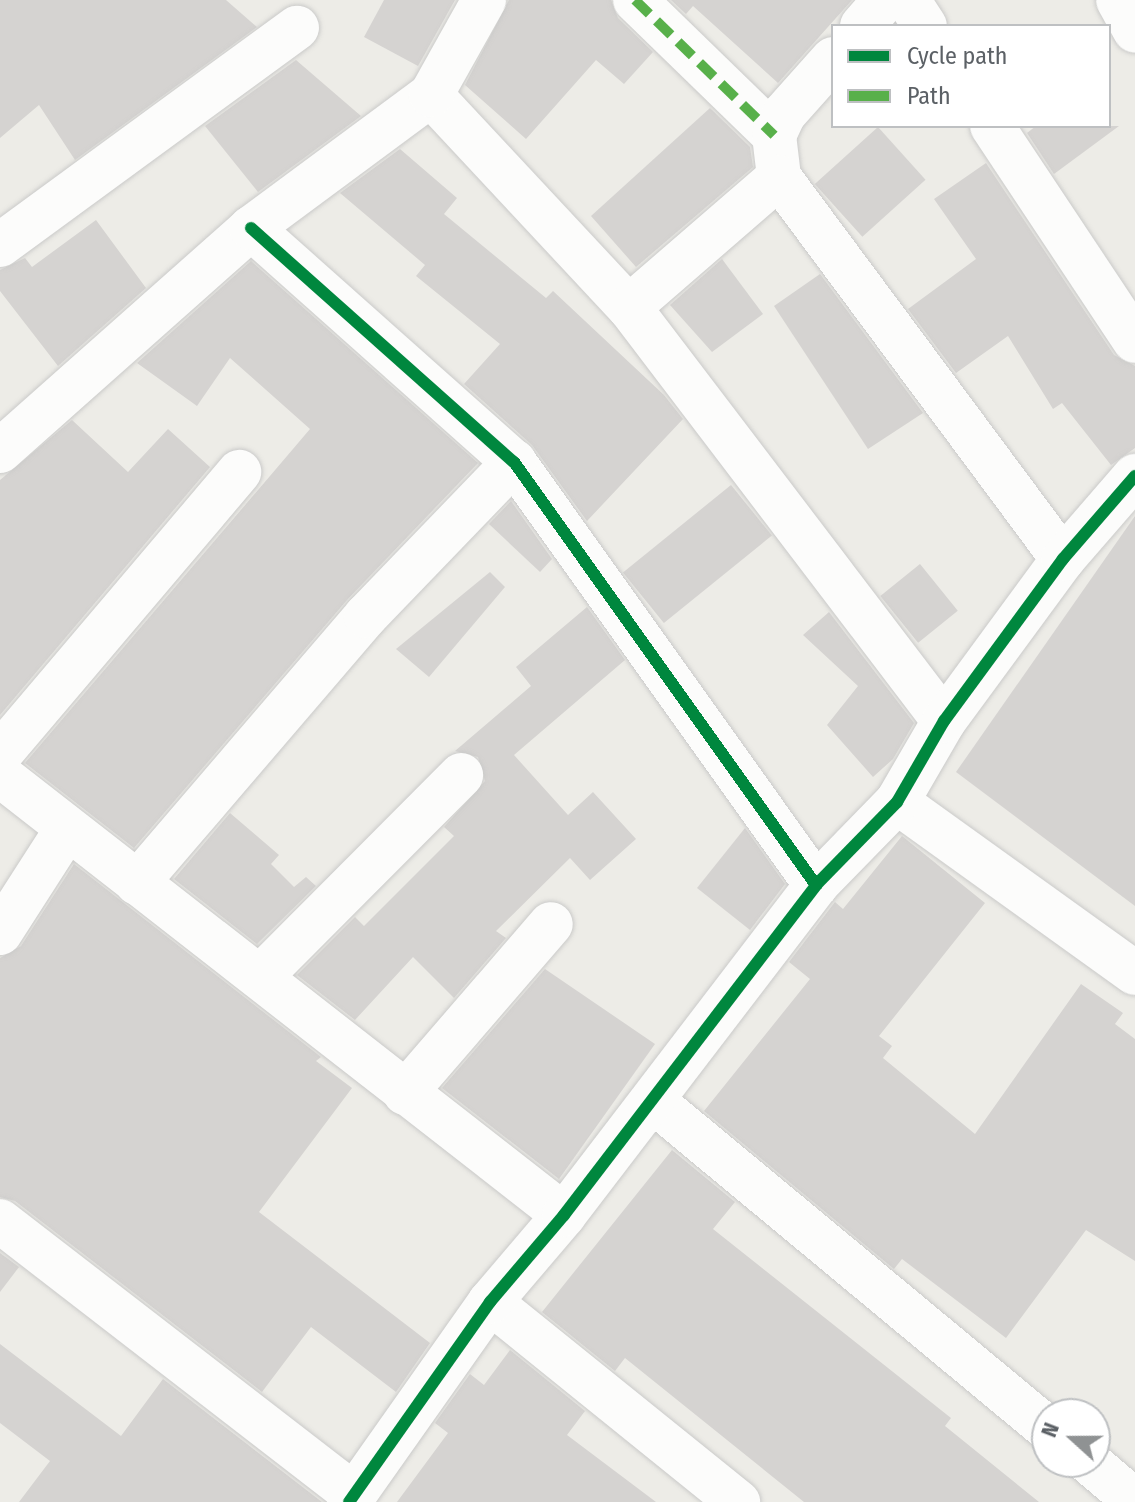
<!DOCTYPE html>
<html>
<head>
<meta charset="utf-8">
<style>
	body { margin:0 }
	#map { position:relative; width:1135px; height:1502px; overflow:hidden; background:#edece7; font-family:"Fira Sans Condensed",sans-serif }
	div>[style] { position:absolute }
	.building>* { inset:0; background:#d5d3d1; transform-origin:0 0 }
	.roads { filter:drop-shadow(0 0 2px #cacac9) drop-shadow(0 0 2px #cacac9) }
	.minor>* { height:44px; margin:-22px; padding:0 22px; transform-origin:22px; border-radius:22px; background:#fcfcfb }
	.quiet>* { height:10px; margin-top:-5px; transform-origin:0; background:repeating-linear-gradient(90deg,#58b04a 0 20px,transparent 0 30px) }
	.cycleway>* { height:12px; margin:-6px; padding:0 6px; transform-origin:6px; border-radius:6px; background:#00873e }
	span { translate:-50% -50%; white-space:nowrap; text-align:center; line-height:1.15; -webkit-text-stroke:7px #fff; paint-order:stroke }
	.legend { position:absolute; left:831px; top:24px; width:280px; height:104px; box-sizing:border-box; background:#fff; border:2px solid #bec0c2; margin:0; padding:10px 14px; list-style:none; font-size:24px; color:#5c6166 }
	.legend li { display:flex; align-items:center; gap:16px; height:40px }
	.legend b { width:40px; border:2px solid #bec0c2 }
	.north { position:absolute; left:1031px; top:1398px; width:80px; height:80px; box-sizing:border-box; background:#fff; border:2px solid #bec0c2; border-radius:50%; rotate:291deg; font-size:22px; font-weight:700; line-height:32px; text-align:center; color:#5c6166 }
	.north::after { content:''; display:block; margin:auto; width:28px; height:36px; background:#8f9293; clip-path:polygon(50% 0,100% 100%,50% 72%,0 100%) }
</style>
</head>
<body>
<div id="map">
	<div class="building">
		<div style="clip-path:polygon(0 0,226px 0,257px 27px,75px 160px,39px 105px,0 138px)"></div>
		<div style="clip-path:polygon(384px 0,455px 0,418px 66px,364px 37px)"></div>
		<div style="clip-path:polygon(509px 0,611px 0,618px 18px,653px 52px,624px 84px,596px 60px,526px 139px,465px 85px)"></div>
		<div style="clip-path:polygon(671px 0,852px 0,778px 83px,693px 6px,686px 14px)"></div>
		<div style="clip-path:polygon(296px 60px,361px 116px,258px 192px,205px 126px)"></div>
		<div style="clip-path:polygon(710px 108px,750px 147px,753px 167px,636px 267px,591px 216px)"></div>
		<div style="clip-path:polygon(1036px 126px,1119px 126px,1054px 174px,1027px 133px)"></div>
		<div style="left:878px;top:127px;width:71px;height:85px;rotate:48deg"></div>
		<div style="clip-path:polygon(400px 149px,457px 198px,444px 214px,546px 298px,553px 291px,664px 395px,683px 419px,587px 521px,532px 445px,464px 384px,500px 344px,416px 276px,425px 265px,340px 193px)"></div>
		<div style="clip-path:polygon(986px 163px,1114px 355px,1135px 366px,1135px 448px,1111px 465px,1062px 403px,1053px 409px,1008px 336px,956px 373px,908px 309px,976px 259px,934px 199px)"></div>
		<div style="clip-path:polygon(96px 220px,146px 288px,58px 366px,0 291px,0 270px,25px 258px,32px 267px)"></div>
		<div style="clip-path:polygon(722px 259px,763px 314px,712px 352px,670px 305px)"></div>
		<div style="clip-path:polygon(251px 261px,478px 463px,347px 600px,134px 848px,25px 763px,310px 429px,230px 358px,197px 406px,137px 363px)"></div>
		<div style="clip-path:polygon(820px 274px,923px 413px,868px 449px,774px 306px)"></div>
		<div style="clip-path:polygon(72px 420px,128px 472px,168px 429px,210px 467px,0 715px,0 480px)"></div>
		<div style="left:731px;top:485px;width:65px;height:139px;rotate:51deg"></div>
		<div style="clip-path:polygon(511px 501px,552px 559px,540px 572px,489px 524px)"></div>
		<div style="clip-path:polygon(1135px 516px,1135px 906px,956px 772px)"></div>
		<div style="left:920px;top:564px;width:60px;height:51px;rotate:51deg"></div>
		<div style="clip-path:polygon(490px 572px,505px 587px,429px 677px,396px 649px)"></div>
		<div style="clip-path:polygon(587px 607px,625px 660px,514px 755px,568px 815px,593px 792px,636px 839px,590px 880px,570px 858px,496px 931px,506px 938px,454px 998px,413px 957px,355px 1020px,297px 975px,355px 917px,364px 926px,454px 836px,444px 827px,485px 781px,478px 757px,455px 751px,531px 686px,516px 667px)"></div>
		<div style="clip-path:polygon(829px 612px,914px 723px,893px 759px,873px 777px,827px 725px,858px 686px,803px 635px)"></div>
		<div style="clip-path:polygon(230px 813px,279px 855px,271px 864px,294px 887px,306px 877px,316px 886px,257px 944px,174px 879px)"></div>
		<div style="clip-path:polygon(745px 828px,785px 884px,750px 930px,697px 888px)"></div>
		<div style="clip-path:polygon(902px 836px,985px 903px,879px 1036px,892px 1046px,883px 1058px,975px 1134px,1081px 984px,1123px 1013px,1115px 1024px,1135px 1039px,1135px 1261px,1086px 1230px,1006px 1338px,902px 1259px,894px 1269px,704px 1111px,810px 979px,789px 962px,835px 902px,843px 909px)"></div>
		<div style="clip-path:polygon(74px 864px,321px 1057px,316px 1061px,352px 1088px,259px 1212px,430px 1343px,396px 1392px,311px 1327px,262px 1392px,15px 1201px,0 1197px,0 958px,21px 946px)"></div>
		<div style="clip-path:polygon(545px 969px,655px 1044px,559px 1179px,442px 1088px)"></div>
		<div style="clip-path:polygon(672px 1150px,735px 1202px,713px 1229px,951px 1418px,945px 1426px,1039px 1502px,804px 1502px,625px 1358px,615px 1371px,542px 1312px)"></div>
		<div style="clip-path:polygon(0 1253px,19px 1267px,0 1292px)"></div>
		<div style="clip-path:polygon(0 1344px,121px 1436px,163px 1379px,322px 1502px,19px 1502px,50px 1461px,0 1423px)"></div>
		<div style="clip-path:polygon(510px 1350px,585px 1411px,567px 1435px,656px 1502px,397px 1502px,448px 1433px,435px 1423px,470px 1374px,484px 1385px)"></div>
	</div>
	<div class="roads">
		<div class="minor">
			<div style="left:635px;top:0;width:194px;rotate:44.2deg"></div>
			<div style="left:908px;top:0;width:31px;rotate:57deg"></div>
			<div style="left:1118px;top:0;width:35px;rotate:61deg"></div>
			<div style="left:862px;top:26px;width:35px;rotate:-49deg"></div>
			<div style="left:833px;top:59px;width:74px;rotate:131.7deg"></div>
			<div style="left:784px;top:114px;width:23px;rotate:115deg"></div>
			<div style="left:774px;top:135px;width:42px;rotate:83.2deg"></div>
			<div style="left:779px;top:177px;width:476px;rotate:53.4deg"></div>
			<div style="left:431px;top:95px;width:290px;rotate:47deg"></div>
			<div style="left:629px;top:307px;width:520px;rotate:52.73deg"></div>
			<div style="left:992px;top:126px;width:258px;rotate:56.4deg"></div>
			<div style="left:251px;top:228px;width:352px;rotate:41.7deg"></div>
			<div style="left:514px;top:462px;width:520px;rotate:54.48deg"></div>
			<div style="left:0;top:245px;width:368px;rotate:-36.2deg"></div>
			<div style="left:629px;top:307px;width:198px;rotate:-40.9deg"></div>
			<div style="left:0;top:451px;width:336px;rotate:-41.6deg"></div>
			<div style="left:251px;top:228px;width:224px;rotate:-36.5deg"></div>
			<div style="left:431px;top:95px;width:109px;rotate:-60.8deg"></div>
			<div style="left:0;top:754px;width:370px;rotate:-49.7deg"></div>
			<div style="left:0;top:775px;width:715px;rotate:37.96deg"></div>
			<div style="left:897px;top:802px;width:293px;rotate:35.7deg"></div>
			<div style="left:137px;top:883px;width:352px;rotate:-49.4deg"></div>
			<div style="left:366px;top:616px;width:214px;rotate:-46.1deg"></div>
			<div style="left:0;top:933px;width:122px;rotate:-57.3deg"></div>
			<div style="left:260px;top:977px;width:285px;rotate:-45.1deg"></div>
			<div style="left:405px;top:1093px;width:223px;rotate:-49.2deg"></div>
			<div style="left:653px;top:1101px;width:512px;rotate:39.69deg"></div>
			<div style="left:0;top:1221px;width:448px;rotate:37.7deg"></div>
			<div style="left:490px;top:1302px;width:319px;rotate:38.9deg"></div>
			<div style="left:1089px;top:1462px;width:60px;rotate:40.3deg"></div>
			<div style="left:349px;top:1502px;width:245px;rotate:-54.8deg"></div>
			<div style="left:490px;top:1302px;width:114px;rotate:-49.6deg"></div>
			<div style="left:564px;top:1215px;width:415px;rotate:-52.6deg"></div>
			<div style="left:816px;top:885px;width:116px;rotate:-45.7deg"></div>
			<div style="left:897px;top:802px;width:94px;rotate:-59.9deg"></div>
			<div style="left:944px;top:721px;width:201px;rotate:-53.7deg"></div>
			<div style="left:1063px;top:559px;width:110px;rotate:-49.1deg"></div>
		</div>
	</div>
	<div class="quiet">
		<div style="left:635px;top:0;width:194px;rotate:44.2deg"></div>
	</div>
	<div class="cycleway">
		<div style="left:251px;top:228px;width:352px;rotate:41.7deg"></div>
		<div style="left:514px;top:462px;width:520px;rotate:54.48deg"></div>
		<div style="left:349px;top:1502px;width:245px;rotate:-54.8deg"></div>
		<div style="left:490px;top:1302px;width:114px;rotate:-49.6deg"></div>
		<div style="left:564px;top:1215px;width:415px;rotate:-52.6deg"></div>
		<div style="left:816px;top:885px;width:116px;rotate:-45.7deg"></div>
		<div style="left:897px;top:802px;width:94px;rotate:-59.9deg"></div>
		<div style="left:944px;top:721px;width:201px;rotate:-53.7deg"></div>
		<div style="left:1063px;top:559px;width:110px;rotate:-49.1deg"></div>
	</div>
	<ul class="legend">
	<li><b style="height:10px;background:#00873e"></b>Cycle path</li>
	<li><b style="height:10px;background:#58b04a"></b>Path</li>
	</ul>
	<div class="north">N</div>
</div>
</body>
</html>
